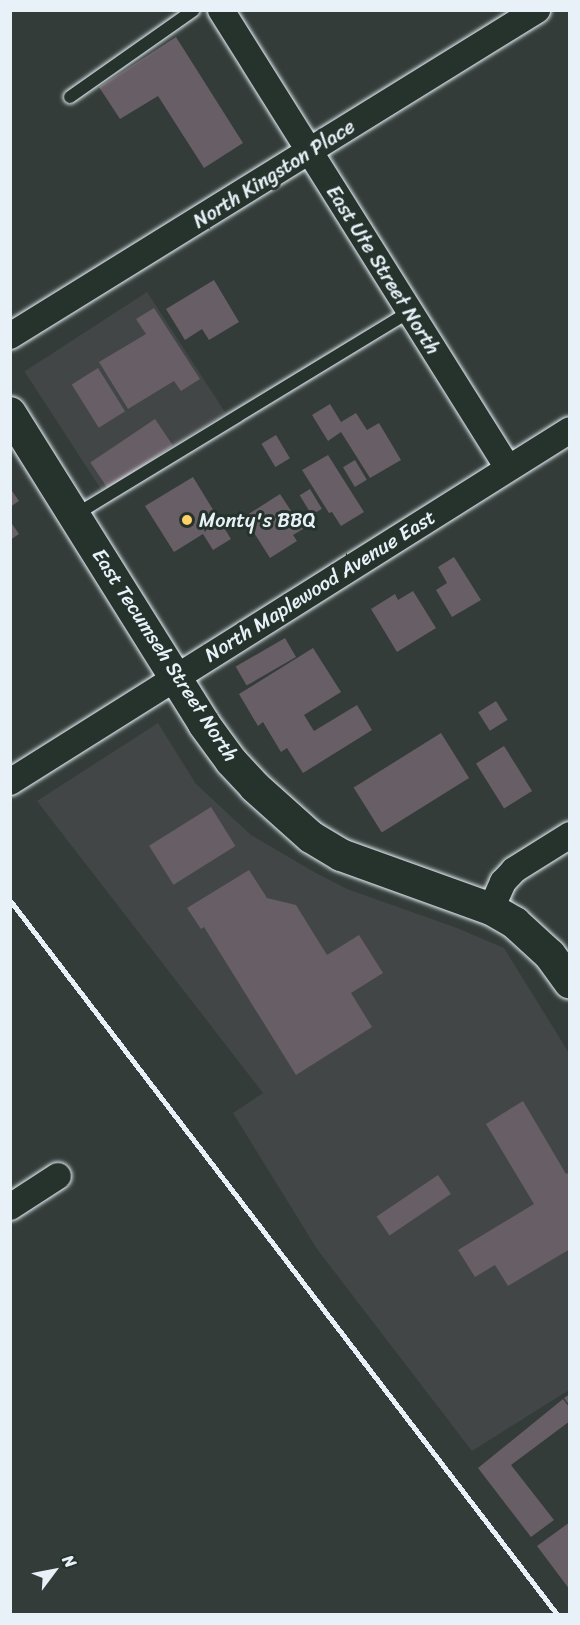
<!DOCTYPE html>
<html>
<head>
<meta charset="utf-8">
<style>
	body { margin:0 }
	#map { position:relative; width:580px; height:1625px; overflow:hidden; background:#333c38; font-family:Sriracha,sans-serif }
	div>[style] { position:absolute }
	.built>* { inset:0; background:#434646; transform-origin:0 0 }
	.building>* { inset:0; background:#685e65; transform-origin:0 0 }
	.roads { filter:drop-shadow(0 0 2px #e8f1f8) drop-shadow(0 0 2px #e8f1f8) }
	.service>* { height:12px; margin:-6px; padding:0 6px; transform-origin:6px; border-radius:6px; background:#26332d }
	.minor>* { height:26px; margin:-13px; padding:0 13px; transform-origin:13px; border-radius:13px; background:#26332d }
	.tertiary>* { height:32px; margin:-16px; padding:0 16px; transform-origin:16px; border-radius:16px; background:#26332d }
	.rail>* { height:4.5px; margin:-2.25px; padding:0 2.25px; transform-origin:2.25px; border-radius:2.25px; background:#e8f1f8 }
	.dots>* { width:16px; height:16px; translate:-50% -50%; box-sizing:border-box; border:3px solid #26332d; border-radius:50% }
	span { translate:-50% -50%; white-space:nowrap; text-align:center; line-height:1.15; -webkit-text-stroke:6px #26332d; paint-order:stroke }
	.street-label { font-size:20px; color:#e8f1f8 }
	.poi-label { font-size:20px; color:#e8f1f8 }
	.left { translate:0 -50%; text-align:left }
	.frame { position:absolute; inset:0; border:12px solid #e8f1f8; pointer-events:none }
	.north { position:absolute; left:24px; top:1541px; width:60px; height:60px; -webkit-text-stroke:4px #26332d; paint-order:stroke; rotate:58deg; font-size:16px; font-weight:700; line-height:24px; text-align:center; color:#e8f1f8 }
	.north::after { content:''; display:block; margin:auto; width:21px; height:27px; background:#e8f1f8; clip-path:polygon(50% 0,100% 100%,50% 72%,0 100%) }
</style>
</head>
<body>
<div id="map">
	<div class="built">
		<div style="left:147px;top:292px;width:144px;height:146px;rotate:57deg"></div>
		<div style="clip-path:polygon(158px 723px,196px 784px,251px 835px,314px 872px,347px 889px,457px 928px,504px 948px,569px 1053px,569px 1390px,472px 1451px,317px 1249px,233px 1113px,263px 1093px,37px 801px)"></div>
	</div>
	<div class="building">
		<div style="clip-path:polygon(176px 37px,243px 143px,204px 168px,158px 96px,120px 119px,99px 87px)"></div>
		<div style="clip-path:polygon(214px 280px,239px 322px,209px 340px,202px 329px,185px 340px,166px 309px)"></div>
		<div style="clip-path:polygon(154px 308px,200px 379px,181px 391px,174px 381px,128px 409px,99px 362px,146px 334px,136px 319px)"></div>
		<div style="left:98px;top:368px;width:51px;height:31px;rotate:58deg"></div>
		<div style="clip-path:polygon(330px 404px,341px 422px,356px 413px,367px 430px,379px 423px,401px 460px,370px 478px,341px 432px,328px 441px,312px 415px)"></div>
		<div style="left:155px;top:419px;width:32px;height:78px;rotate:56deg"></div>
		<div style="left:276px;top:435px;width:27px;height:17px;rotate:59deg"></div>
		<div style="clip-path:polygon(328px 455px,364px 512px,341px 526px,332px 512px,329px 513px,302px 470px)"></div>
		<div style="left:355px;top:460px;width:23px;height:14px;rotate:59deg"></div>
		<div style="clip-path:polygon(193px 477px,231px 539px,213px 550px,203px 534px,174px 552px,145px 506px)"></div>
		<div style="clip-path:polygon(10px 488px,19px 501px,10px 507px)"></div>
		<div style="left:310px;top:489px;width:23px;height:12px;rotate:59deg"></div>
		<div style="clip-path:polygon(280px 494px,303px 529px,293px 535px,297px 541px,270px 558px,244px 517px)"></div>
		<div style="clip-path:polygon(10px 521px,19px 534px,10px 540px)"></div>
		<div style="clip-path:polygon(454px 557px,481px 600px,452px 617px,436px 590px,447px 583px,438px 567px)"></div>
		<div style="clip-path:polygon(413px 591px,436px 628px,397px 652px,371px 609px,395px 594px,398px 600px)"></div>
		<div style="left:285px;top:638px;width:22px;height:57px;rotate:60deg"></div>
		<div style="clip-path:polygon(313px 648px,341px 692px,304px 715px,314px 731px,357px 705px,372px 730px,303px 773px,287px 748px,281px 752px,263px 722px,258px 726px,239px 694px)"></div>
		<div style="left:496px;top:701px;width:22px;height:21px;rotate:58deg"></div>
		<div style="left:441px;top:733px;width:53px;height:103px;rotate:58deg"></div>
		<div style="left:504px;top:746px;width:53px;height:33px;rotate:58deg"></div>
		<div style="left:211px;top:807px;width:46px;height:73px;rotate:58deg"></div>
		<div style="clip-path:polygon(249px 870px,267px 898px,296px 905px,327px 955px,359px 935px,383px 973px,351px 993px,372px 1027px,296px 1075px,204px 927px,201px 929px,187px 908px)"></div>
		<div style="clip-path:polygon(523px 1101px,566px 1174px,570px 1172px,570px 1249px,508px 1286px,495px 1265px,475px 1277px,458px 1250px,534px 1204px,486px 1124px)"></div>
		<div style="left:438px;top:1175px;width:23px;height:74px;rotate:56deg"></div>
		<div style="clip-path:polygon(570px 1394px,570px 1406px,564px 1398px)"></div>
		<div style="clip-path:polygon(563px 1399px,570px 1408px,570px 1421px,511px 1465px,554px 1520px,531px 1537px,478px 1468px)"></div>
		<div style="clip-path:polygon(570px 1522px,570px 1590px,537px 1546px)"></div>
	</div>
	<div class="roads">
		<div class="service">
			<div style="left:70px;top:97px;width:151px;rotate:-35.1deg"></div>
			<div style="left:75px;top:515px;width:392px;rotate:-31.3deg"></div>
		</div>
		<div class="minor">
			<div style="left:221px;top:10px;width:540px;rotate:57.93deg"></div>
			<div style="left:10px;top:336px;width:620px;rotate:-31.74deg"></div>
			<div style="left:10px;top:782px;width:661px;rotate:-32.15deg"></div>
			<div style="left:491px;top:909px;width:30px;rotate:-66deg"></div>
			<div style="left:503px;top:882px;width:16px;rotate:-47deg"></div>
			<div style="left:514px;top:870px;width:66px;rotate:-32deg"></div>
			<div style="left:10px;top:1207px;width:57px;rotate:-32.9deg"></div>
		</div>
		<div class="tertiary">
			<div style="left:10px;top:413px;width:367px;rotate:58deg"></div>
			<div style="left:204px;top:724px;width:46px;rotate:53.9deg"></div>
			<div style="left:231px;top:761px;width:35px;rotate:47deg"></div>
			<div style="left:255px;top:787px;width:75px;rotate:41.8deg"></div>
			<div style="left:311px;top:837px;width:35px;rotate:31deg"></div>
			<div style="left:341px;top:855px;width:159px;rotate:19.8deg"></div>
			<div style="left:491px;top:909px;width:28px;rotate:30deg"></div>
			<div style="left:515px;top:923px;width:47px;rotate:42.4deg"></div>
			<div style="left:550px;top:955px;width:34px;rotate:54deg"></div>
		</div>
	</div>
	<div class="rail">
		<div style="left:10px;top:900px;width:899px;rotate:52.54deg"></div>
	</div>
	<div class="dots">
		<div style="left:187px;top:520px;background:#ffd166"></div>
	</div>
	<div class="street-label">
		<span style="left:274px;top:174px;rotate:-32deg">North Kingston Place</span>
		<span style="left:383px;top:270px;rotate:58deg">East Ute Street North</span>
		<span style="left:320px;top:586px;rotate:-32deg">North Maplewood Avenue East</span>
		<span style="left:165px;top:655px;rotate:57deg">East Tecumseh Street North</span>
	</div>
	<div class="poi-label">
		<span class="left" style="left:199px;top:520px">Monty's BBQ</span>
	</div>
	<div class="frame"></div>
	<div class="north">N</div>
</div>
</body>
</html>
